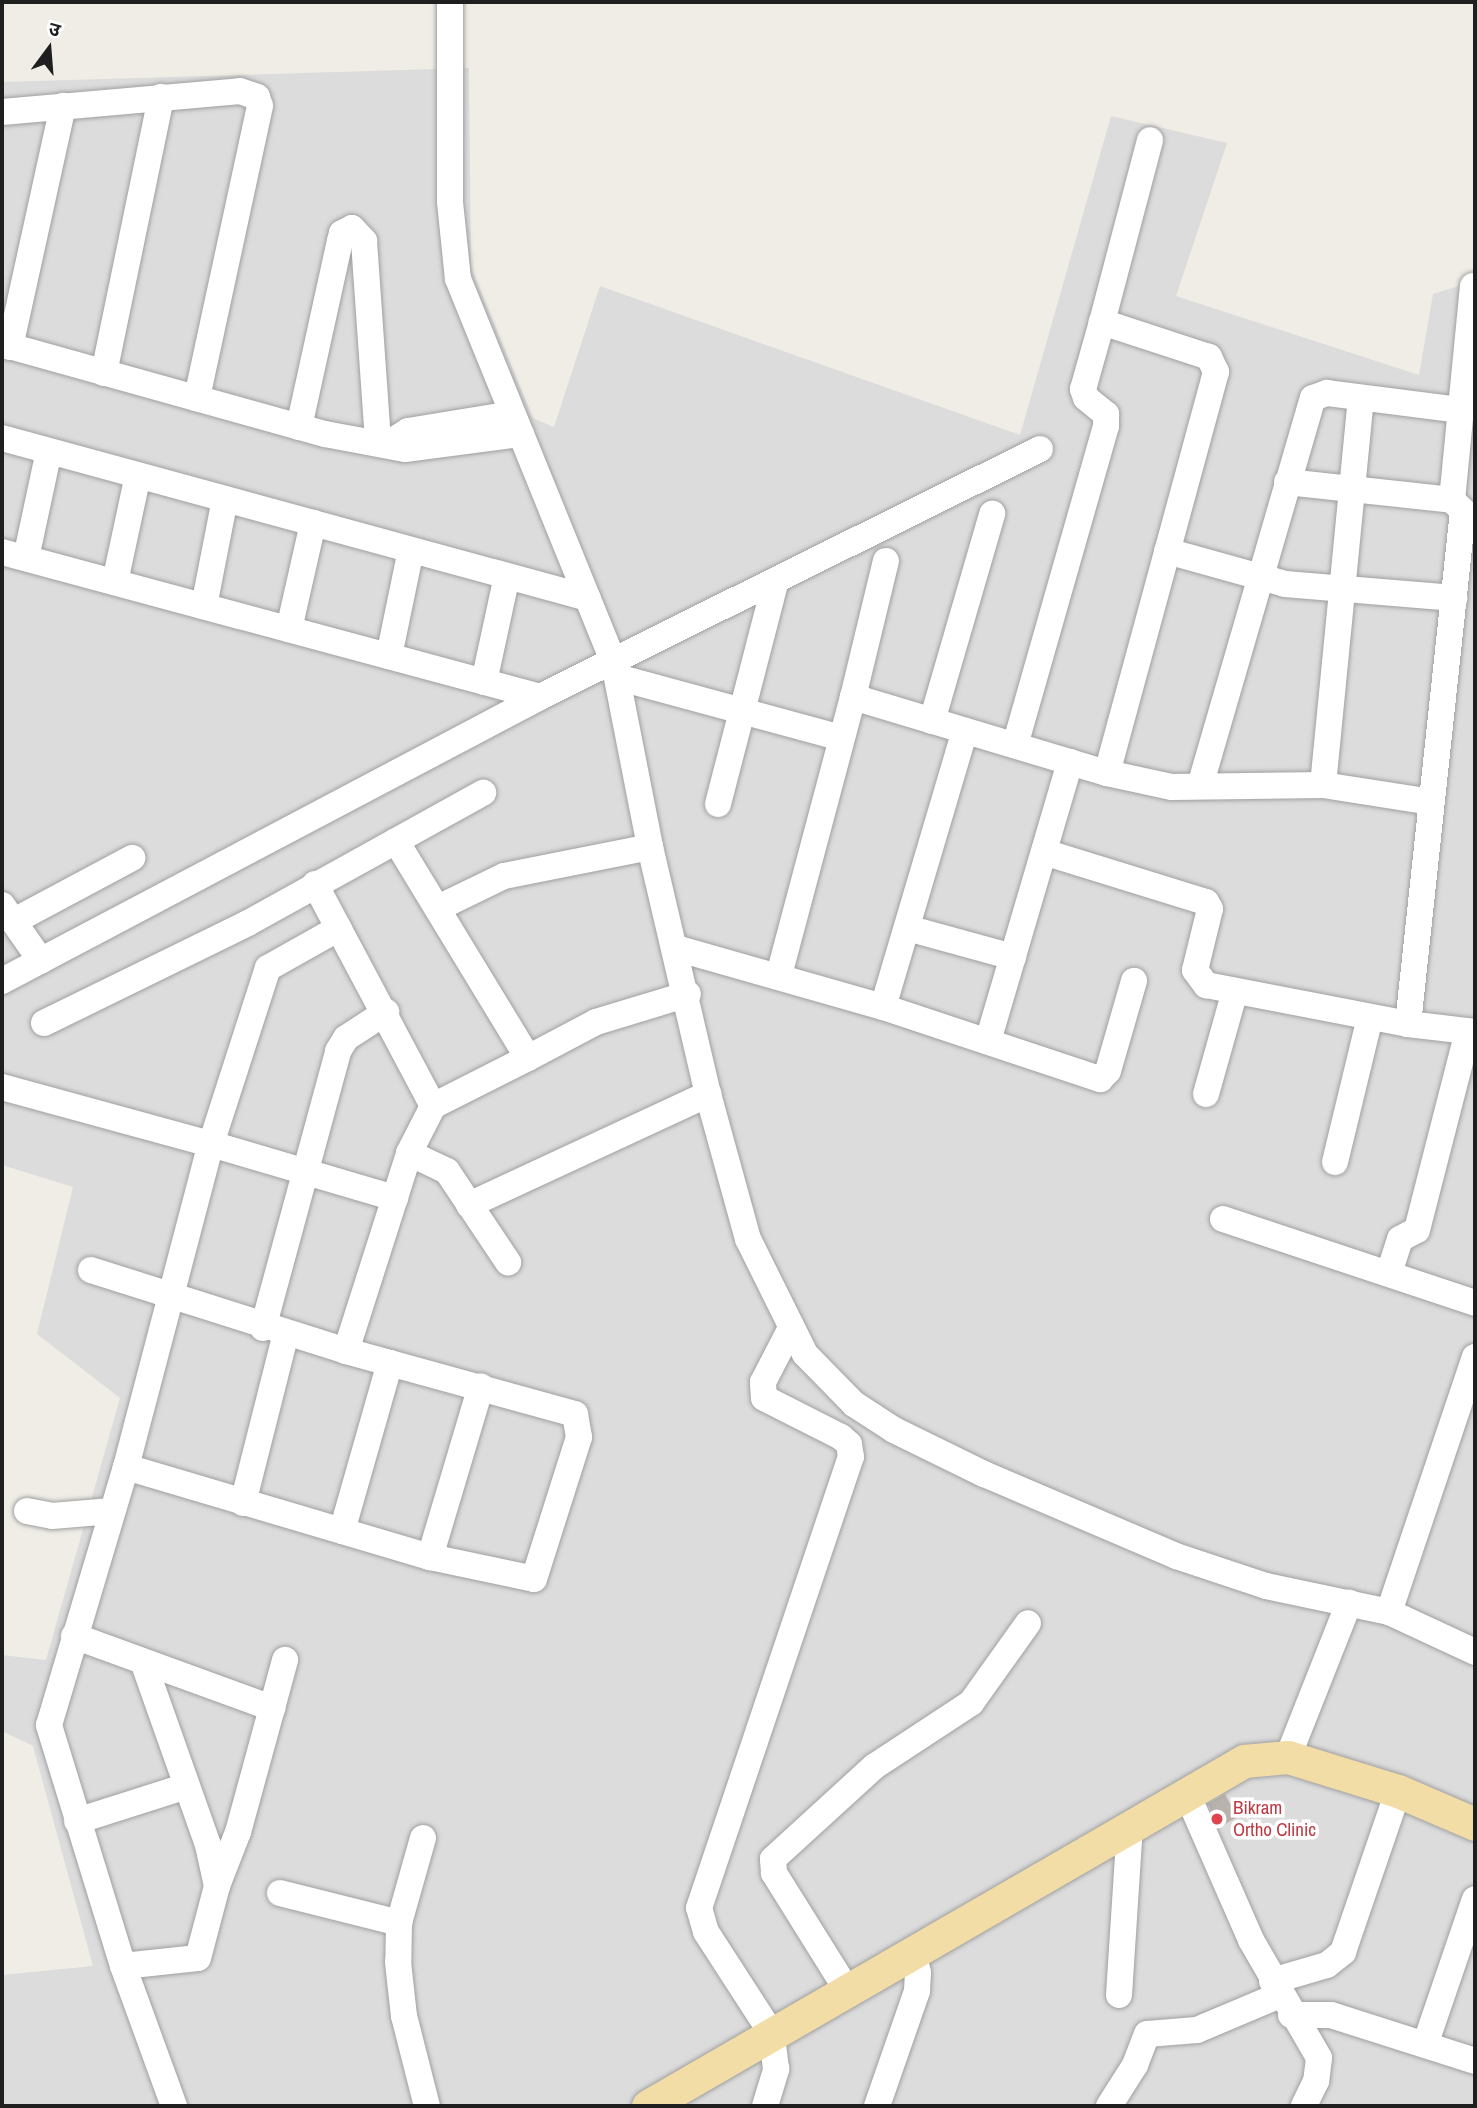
<!DOCTYPE html>
<html>
<head>
<meta charset="utf-8">
<style>
	body { margin:0 }
	#map { position:relative; width:1477px; height:2108px; overflow:hidden; background:#efede6; font-family:"Archivo Narrow","Noto Sans Devanagari",sans-serif }
	div>[style] { position:absolute }
	.residential>* { inset:0; background:#dddcdc }
	.building>* { inset:0; background:#b8b3ac }
	.roads { filter:drop-shadow(0 0 2px #a0a0a0) drop-shadow(0 0 2px #a0a0a0) }
	.minor>* { height:26px; margin:-13px; padding:0 13px; transform-origin:13px; border-radius:13px; background:#fff }
	.major>* { height:33px; margin:-16.5px; padding:0 16.5px; transform-origin:16.5px; border-radius:16.5px; background:#f3dda7 }
	.dots>* { width:19px; height:19px; translate:-50% -50%; box-sizing:border-box; border:4px solid #fff; border-radius:50% }
	span { translate:-50% -50%; white-space:nowrap; text-align:center; line-height:1.15; -webkit-text-stroke:7px #fff; paint-order:stroke }
	.health-label { font-size:19px; color:#be3a42 }
	.left { translate:0 -50%; text-align:left }
	.frame { position:absolute; inset:0; border:4px solid #1f1f1f; pointer-events:none }
	.north { position:absolute; left:14px; top:14px; width:70px; height:70px; -webkit-text-stroke:5px #fff; paint-order:stroke; rotate:16deg; font-size:19px; font-weight:700; line-height:28px; text-align:center; color:#1f1f1f }
	.north::after { content:''; display:block; margin:auto; width:24px; height:32px; background:#1f1f1f; clip-path:polygon(50% 0,100% 100%,50% 72%,0 100%) }
</style>
</head>
<body>
<div id="map">
	<div class="residential">
		<div style="clip-path:polygon(469px 68px,471px 267px,533px 418px,554px 427px,600px 286px,1020px 435px,1111px 116px,1227px 143px,1176px 296px,1419px 375px,1433px 294px,1475px 281px,1475px 2106px,2px 2106px,2px 1975px,93px 1966px,33px 1746px,2px 1731px,2px 1655px,46px 1660px,120px 1398px,37px 1334px,73px 1187px,2px 1165px,2px 82px)"></div>
	</div>
	<div class="building">
		<div style="clip-path:polygon(1225px 1794px,1237px 1817px,1219px 1828px,1208px 1804px)"></div>
	</div>
	<div class="roads">
		<div class="minor">
			<div style="left:450px;top:2px;width:200px;rotate:90deg"></div>
			<div style="left:450px;top:202px;width:77px;rotate:84.1deg"></div>
			<div style="left:458px;top:279px;width:414px;rotate:67.9deg"></div>
			<div style="left:614px;top:663px;width:187px;rotate:78.9deg"></div>
			<div style="left:650px;top:847px;width:254px;rotate:76.8deg"></div>
			<div style="left:708px;top:1094px;width:150px;rotate:74.6deg"></div>
			<div style="left:748px;top:1239px;width:128px;rotate:63.6deg"></div>
			<div style="left:805px;top:1354px;width:70px;rotate:45.6deg"></div>
			<div style="left:854px;top:1404px;width:48px;rotate:33deg"></div>
			<div style="left:894px;top:1430px;width:100px;rotate:26.1deg"></div>
			<div style="left:984px;top:1474px;width:209px;rotate:23.1deg"></div>
			<div style="left:1176px;top:1556px;width:95px;rotate:18.4deg"></div>
			<div style="left:1266px;top:1586px;width:126px;rotate:11.9deg"></div>
			<div style="left:1389px;top:1612px;width:95px;rotate:24.9deg"></div>
			<div style="left:2px;top:112px;width:239px;rotate:-5deg"></div>
			<div style="left:240px;top:91px;width:18px;rotate:19deg"></div>
			<div style="left:257px;top:97px;width:9px;rotate:72deg"></div>
			<div style="left:260px;top:106px;width:299px;rotate:102.2deg"></div>
			<div style="left:1102px;top:322px;width:188px;rotate:-75.2deg"></div>
			<div style="left:2px;top:344px;width:335px;rotate:15.6deg"></div>
			<div style="left:325px;top:434px;width:81px;rotate:10.6deg"></div>
			<div style="left:405px;top:449px;width:117px;rotate:-7.4deg"></div>
			<div style="left:10px;top:347px;width:247px;rotate:-77.6deg"></div>
			<div style="left:104px;top:373px;width:282px;rotate:-78.3deg"></div>
			<div style="left:299px;top:427px;width:190px;rotate:-77.6deg"></div>
			<div style="left:340px;top:241px;width:8px;rotate:-76deg"></div>
			<div style="left:342px;top:233px;width:11px;rotate:-27deg"></div>
			<div style="left:352px;top:228px;width:18px;rotate:47deg"></div>
			<div style="left:364px;top:241px;width:202px;rotate:86deg"></div>
			<div style="left:2px;top:438px;width:607px;rotate:15.27deg"></div>
			<div style="left:388px;top:444px;width:24px;rotate:-33deg"></div>
			<div style="left:408px;top:431px;width:105px;rotate:-9.3deg"></div>
			<div style="left:1287px;top:482px;width:166px;rotate:6.2deg"></div>
			<div style="left:1452px;top:500px;width:16px;rotate:45deg"></div>
			<div style="left:1463px;top:511px;width:516px;rotate:96.12deg"></div>
			<div style="left:1452px;top:500px;width:215px;rotate:-84.4deg"></div>
			<div style="left:1167px;top:551px;width:123px;rotate:15.6deg"></div>
			<div style="left:1285px;top:584px;width:170px;rotate:4.7deg"></div>
			<div style="left:2px;top:552px;width:557px;rotate:15.08deg"></div>
			<div style="left:26px;top:558px;width:109px;rotate:-77.9deg"></div>
			<div style="left:115px;top:582px;width:109px;rotate:-77.9deg"></div>
			<div style="left:204px;top:606px;width:109px;rotate:-78.9deg"></div>
			<div style="left:289px;top:629px;width:109px;rotate:-77.2deg"></div>
			<div style="left:389px;top:656px;width:108px;rotate:-78.3deg"></div>
			<div style="left:617px;top:677px;width:232px;rotate:15.2deg"></div>
			<div style="left:484px;top:682px;width:108px;rotate:-77.8deg"></div>
			<div style="left:853px;top:697px;width:140px;rotate:-76.4deg"></div>
			<div style="left:932px;top:721px;width:216px;rotate:-73.8deg"></div>
			<div style="left:1107px;top:773px;width:66px;rotate:12.2deg"></div>
			<div style="left:1172px;top:787px;width:151px;rotate:-0.8deg"></div>
			<div style="left:1323px;top:785px;width:109px;rotate:8.9deg"></div>
			<div style="left:1323px;top:785px;width:387px;rotate:-84.4deg"></div>
			<div style="left:1200px;top:786px;width:404px;rotate:-73.8deg"></div>
			<div style="left:1313px;top:398px;width:15px;rotate:-20deg"></div>
			<div style="left:1327px;top:393px;width:134px;rotate:7.3deg"></div>
			<div style="left:718px;top:804px;width:228px;rotate:-75.5deg"></div>
			<div style="left:1044px;top:852px;width:170px;rotate:17.2deg"></div>
			<div style="left:1206px;top:902px;width:8px;rotate:60deg"></div>
			<div style="left:1210px;top:909px;width:63px;rotate:103.8deg"></div>
			<div style="left:1195px;top:970px;width:19px;rotate:54deg"></div>
			<div style="left:1206px;top:985px;width:206px;rotate:10.9deg"></div>
			<div style="left:1408px;top:1024px;width:67px;rotate:6.8deg"></div>
			<div style="left:315px;top:884px;width:251px;rotate:62deg"></div>
			<div style="left:2px;top:905px;width:68px;rotate:55.1deg"></div>
			<div style="left:438px;top:908px;width:73px;rotate:-25.9deg"></div>
			<div style="left:504px;top:876px;width:149px;rotate:-11.2deg"></div>
			<div style="left:16px;top:920px;width:132px;rotate:-28.1deg"></div>
			<div style="left:907px;top:928px;width:110px;rotate:15.3deg"></div>
			<div style="left:676px;top:948px;width:215px;rotate:15.9deg"></div>
			<div style="left:883px;top:1007px;width:229px;rotate:18.4deg"></div>
			<div style="left:1100px;top:1079px;width:11px;rotate:-45deg"></div>
			<div style="left:1108px;top:1071px;width:94px;rotate:-73.9deg"></div>
			<div style="left:779px;top:975px;width:288px;rotate:-75.1deg"></div>
			<div style="left:853px;top:697px;width:265px;rotate:16.7deg"></div>
			<div style="left:1107px;top:773px;width:416px;rotate:-74.8deg"></div>
			<div style="left:1216px;top:372px;width:17px;rotate:-115deg"></div>
			<div style="left:1209px;top:357px;width:113px;rotate:-161.9deg"></div>
			<div style="left:1102px;top:322px;width:70px;rotate:105.8deg"></div>
			<div style="left:1083px;top:389px;width:9px;rotate:72deg"></div>
			<div style="left:1086px;top:398px;width:26px;rotate:39deg"></div>
			<div style="left:1106px;top:414px;width:12px;rotate:90deg"></div>
			<div style="left:1106px;top:426px;width:332px;rotate:105.9deg"></div>
			<div style="left:2px;top:981px;width:608px;rotate:-27.83deg"></div>
			<div style="left:540px;top:697px;width:558px;rotate:-26.38deg"></div>
			<div style="left:883px;top:1007px;width:288px;rotate:-73.5deg"></div>
			<div style="left:44px;top:1023px;width:227px;rotate:-26.1deg"></div>
			<div style="left:248px;top:923px;width:269px;rotate:-29deg"></div>
			<div style="left:988px;top:1041px;width:291px;rotate:-73.6deg"></div>
			<div style="left:528px;top:1058px;width:77px;rotate:-27.9deg"></div>
			<div style="left:596px;top:1022px;width:96px;rotate:-16.9deg"></div>
			<div style="left:2px;top:1087px;width:217px;rotate:15.3deg"></div>
			<div style="left:211px;top:1144px;width:185px;rotate:-72.1deg"></div>
			<div style="left:268px;top:968px;width:81px;rotate:-29.4deg"></div>
			<div style="left:1206px;top:1094px;width:107px;rotate:-74.3deg"></div>
			<div style="left:409px;top:1153px;width:42px;rotate:25.3deg"></div>
			<div style="left:447px;top:1171px;width:110px;rotate:56.2deg"></div>
			<div style="left:1335px;top:1162px;width:149px;rotate:-76.4deg"></div>
			<div style="left:469px;top:1205px;width:264px;rotate:-24.9deg"></div>
			<div style="left:1223px;top:1219px;width:266px;rotate:18.4deg"></div>
			<div style="left:91px;top:1270px;width:268px;rotate:17.6deg"></div>
			<div style="left:346px;top:1351px;width:208px;rotate:-72.3deg"></div>
			<div style="left:409px;top:1153px;width:53px;rotate:-62.9deg"></div>
			<div style="left:433px;top:1106px;width:106px;rotate:-26.8deg"></div>
			<div style="left:528px;top:1058px;width:254px;rotate:-121.3deg"></div>
			<div style="left:1389px;top:1273px;width:36px;rotate:-72deg"></div>
			<div style="left:1400px;top:1239px;width:19px;rotate:-28deg"></div>
			<div style="left:1417px;top:1230px;width:205px;rotate:-75.6deg"></div>
			<div style="left:263px;top:1328px;width:287px;rotate:-74.8deg"></div>
			<div style="left:338px;top:1051px;width:15px;rotate:-58deg"></div>
			<div style="left:346px;top:1038px;width:48px;rotate:-33deg"></div>
			<div style="left:126px;top:1467px;width:317px;rotate:16.5deg"></div>
			<div style="left:430px;top:1557px;width:106px;rotate:11.9deg"></div>
			<div style="left:534px;top:1579px;width:149px;rotate:-72.4deg"></div>
			<div style="left:579px;top:1437px;width:23px;rotate:-100deg"></div>
			<div style="left:575px;top:1414px;width:238px;rotate:-164.6deg"></div>
			<div style="left:243px;top:1503px;width:175px;rotate:-75.8deg"></div>
			<div style="left:27px;top:1511px;width:25px;rotate:11deg"></div>
			<div style="left:52px;top:1516px;width:60px;rotate:-4.8deg"></div>
			<div style="left:342px;top:1531px;width:175px;rotate:-74.1deg"></div>
			<div style="left:430px;top:1557px;width:178px;rotate:-73.4deg"></div>
			<div style="left:1389px;top:1612px;width:269px;rotate:-71.4deg"></div>
			<div style="left:74px;top:1636px;width:211px;rotate:20deg"></div>
			<div style="left:272px;top:1708px;width:129px;rotate:105.3deg"></div>
			<div style="left:238px;top:1832px;width:58px;rotate:111.3deg"></div>
			<div style="left:272px;top:1708px;width:50px;rotate:-74.8deg"></div>
			<div style="left:1288px;top:1757px;width:166px;rotate:-68.4deg"></div>
			<div style="left:1187px;top:1794px;width:159px;rotate:66.3deg"></div>
			<div style="left:1251px;top:1940px;width:136px;rotate:60deg"></div>
			<div style="left:1319px;top:2058px;width:23px;rotate:97deg"></div>
			<div style="left:1316px;top:2081px;width:28px;rotate:116deg"></div>
			<div style="left:77px;top:1821px;width:115px;rotate:-17.7deg"></div>
			<div style="left:423px;top:1838px;width:88px;rotate:105.8deg"></div>
			<div style="left:399px;top:1923px;width:39px;rotate:91deg"></div>
			<div style="left:398px;top:1962px;width:54px;rotate:83.7deg"></div>
			<div style="left:404px;top:2016px;width:93px;rotate:75.7deg"></div>
			<div style="left:280px;top:1893px;width:123px;rotate:14.1deg"></div>
			<div style="left:123px;top:1966px;width:75px;rotate:-6.1deg"></div>
			<div style="left:198px;top:1958px;width:74px;rotate:-75.2deg"></div>
			<div style="left:217px;top:1886px;width:42px;rotate:-102.4deg"></div>
			<div style="left:208px;top:1845px;width:192px;rotate:-109.5deg"></div>
			<div style="left:1272px;top:1981px;width:57px;rotate:-16.2deg"></div>
			<div style="left:1327px;top:1965px;width:21px;rotate:-39deg"></div>
			<div style="left:1343px;top:1952px;width:170px;rotate:-71.1deg"></div>
			<div style="left:847px;top:1990px;width:138px;rotate:-122deg"></div>
			<div style="left:774px;top:1873px;width:14px;rotate:-94deg"></div>
			<div style="left:773px;top:1859px;width:138px;rotate:-42.4deg"></div>
			<div style="left:875px;top:1766px;width:115px;rotate:-33.3deg"></div>
			<div style="left:971px;top:1703px;width:98px;rotate:-54.5deg"></div>
			<div style="left:1119px;top:1995px;width:169px;rotate:-86.3deg"></div>
			<div style="left:1291px;top:2015px;width:40px"></div>
			<div style="left:1331px;top:2015px;width:151px;rotate:17.7deg"></div>
			<div style="left:1425px;top:2045px;width:154px;rotate:-71.1deg"></div>
			<div style="left:174px;top:2106px;width:149px;rotate:-110deg"></div>
			<div style="left:123px;top:1966px;width:252px;rotate:-107.1deg"></div>
			<div style="left:49px;top:1725px;width:269px;rotate:-73.4deg"></div>
			<div style="left:126px;top:1467px;width:334px;rotate:-75.3deg"></div>
			<div style="left:211px;top:1144px;width:192px;rotate:16.4deg"></div>
			<div style="left:765px;top:2106px;width:39px;rotate:-73deg"></div>
			<div style="left:776px;top:2069px;width:35px;rotate:-97deg"></div>
			<div style="left:772px;top:2034px;width:121px;rotate:-122.9deg"></div>
			<div style="left:706px;top:1932px;width:25px;rotate:-106deg"></div>
			<div style="left:699px;top:1908px;width:476px;rotate:-71.4deg"></div>
			<div style="left:851px;top:1457px;width:13px;rotate:-99deg"></div>
			<div style="left:849px;top:1444px;width:11px;rotate:-139deg"></div>
			<div style="left:841px;top:1437px;width:86px;rotate:-153.1deg"></div>
			<div style="left:764px;top:1398px;width:16px;rotate:-94deg"></div>
			<div style="left:763px;top:1382px;width:61px;rotate:-62.6deg"></div>
			<div style="left:877px;top:2106px;width:122px;rotate:-70.8deg"></div>
			<div style="left:917px;top:1991px;width:18px;rotate:-87deg"></div>
			<div style="left:918px;top:1973px;width:22px;rotate:-103deg"></div>
			<div style="left:1109px;top:2106px;width:49px;rotate:-57.6deg"></div>
			<div style="left:1135px;top:2065px;width:33px;rotate:-69deg"></div>
			<div style="left:1147px;top:2034px;width:50px;rotate:-4.6deg"></div>
			<div style="left:1197px;top:2030px;width:90px;rotate:-22.9deg"></div>
		</div>
		<div class="major">
			<div style="left:648px;top:2106px;width:689px;rotate:-30.06deg"></div>
			<div style="left:1244px;top:1761px;width:44px;rotate:-5.2deg"></div>
			<div style="left:1288px;top:1757px;width:115px;rotate:17.2deg"></div>
			<div style="left:1398px;top:1791px;width:84px;rotate:23.2deg"></div>
		</div>
	</div>
	<div class="dots">
		<div style="left:1217px;top:1819px;background:#e0444e"></div>
	</div>
	<div class="health-label">
		<span class="left" style="left:1233px;top:1819px">Bikram<br>Ortho Clinic</span>
	</div>
	<div class="frame"></div>
	<div class="north">उ</div>
</div>
</body>
</html>
